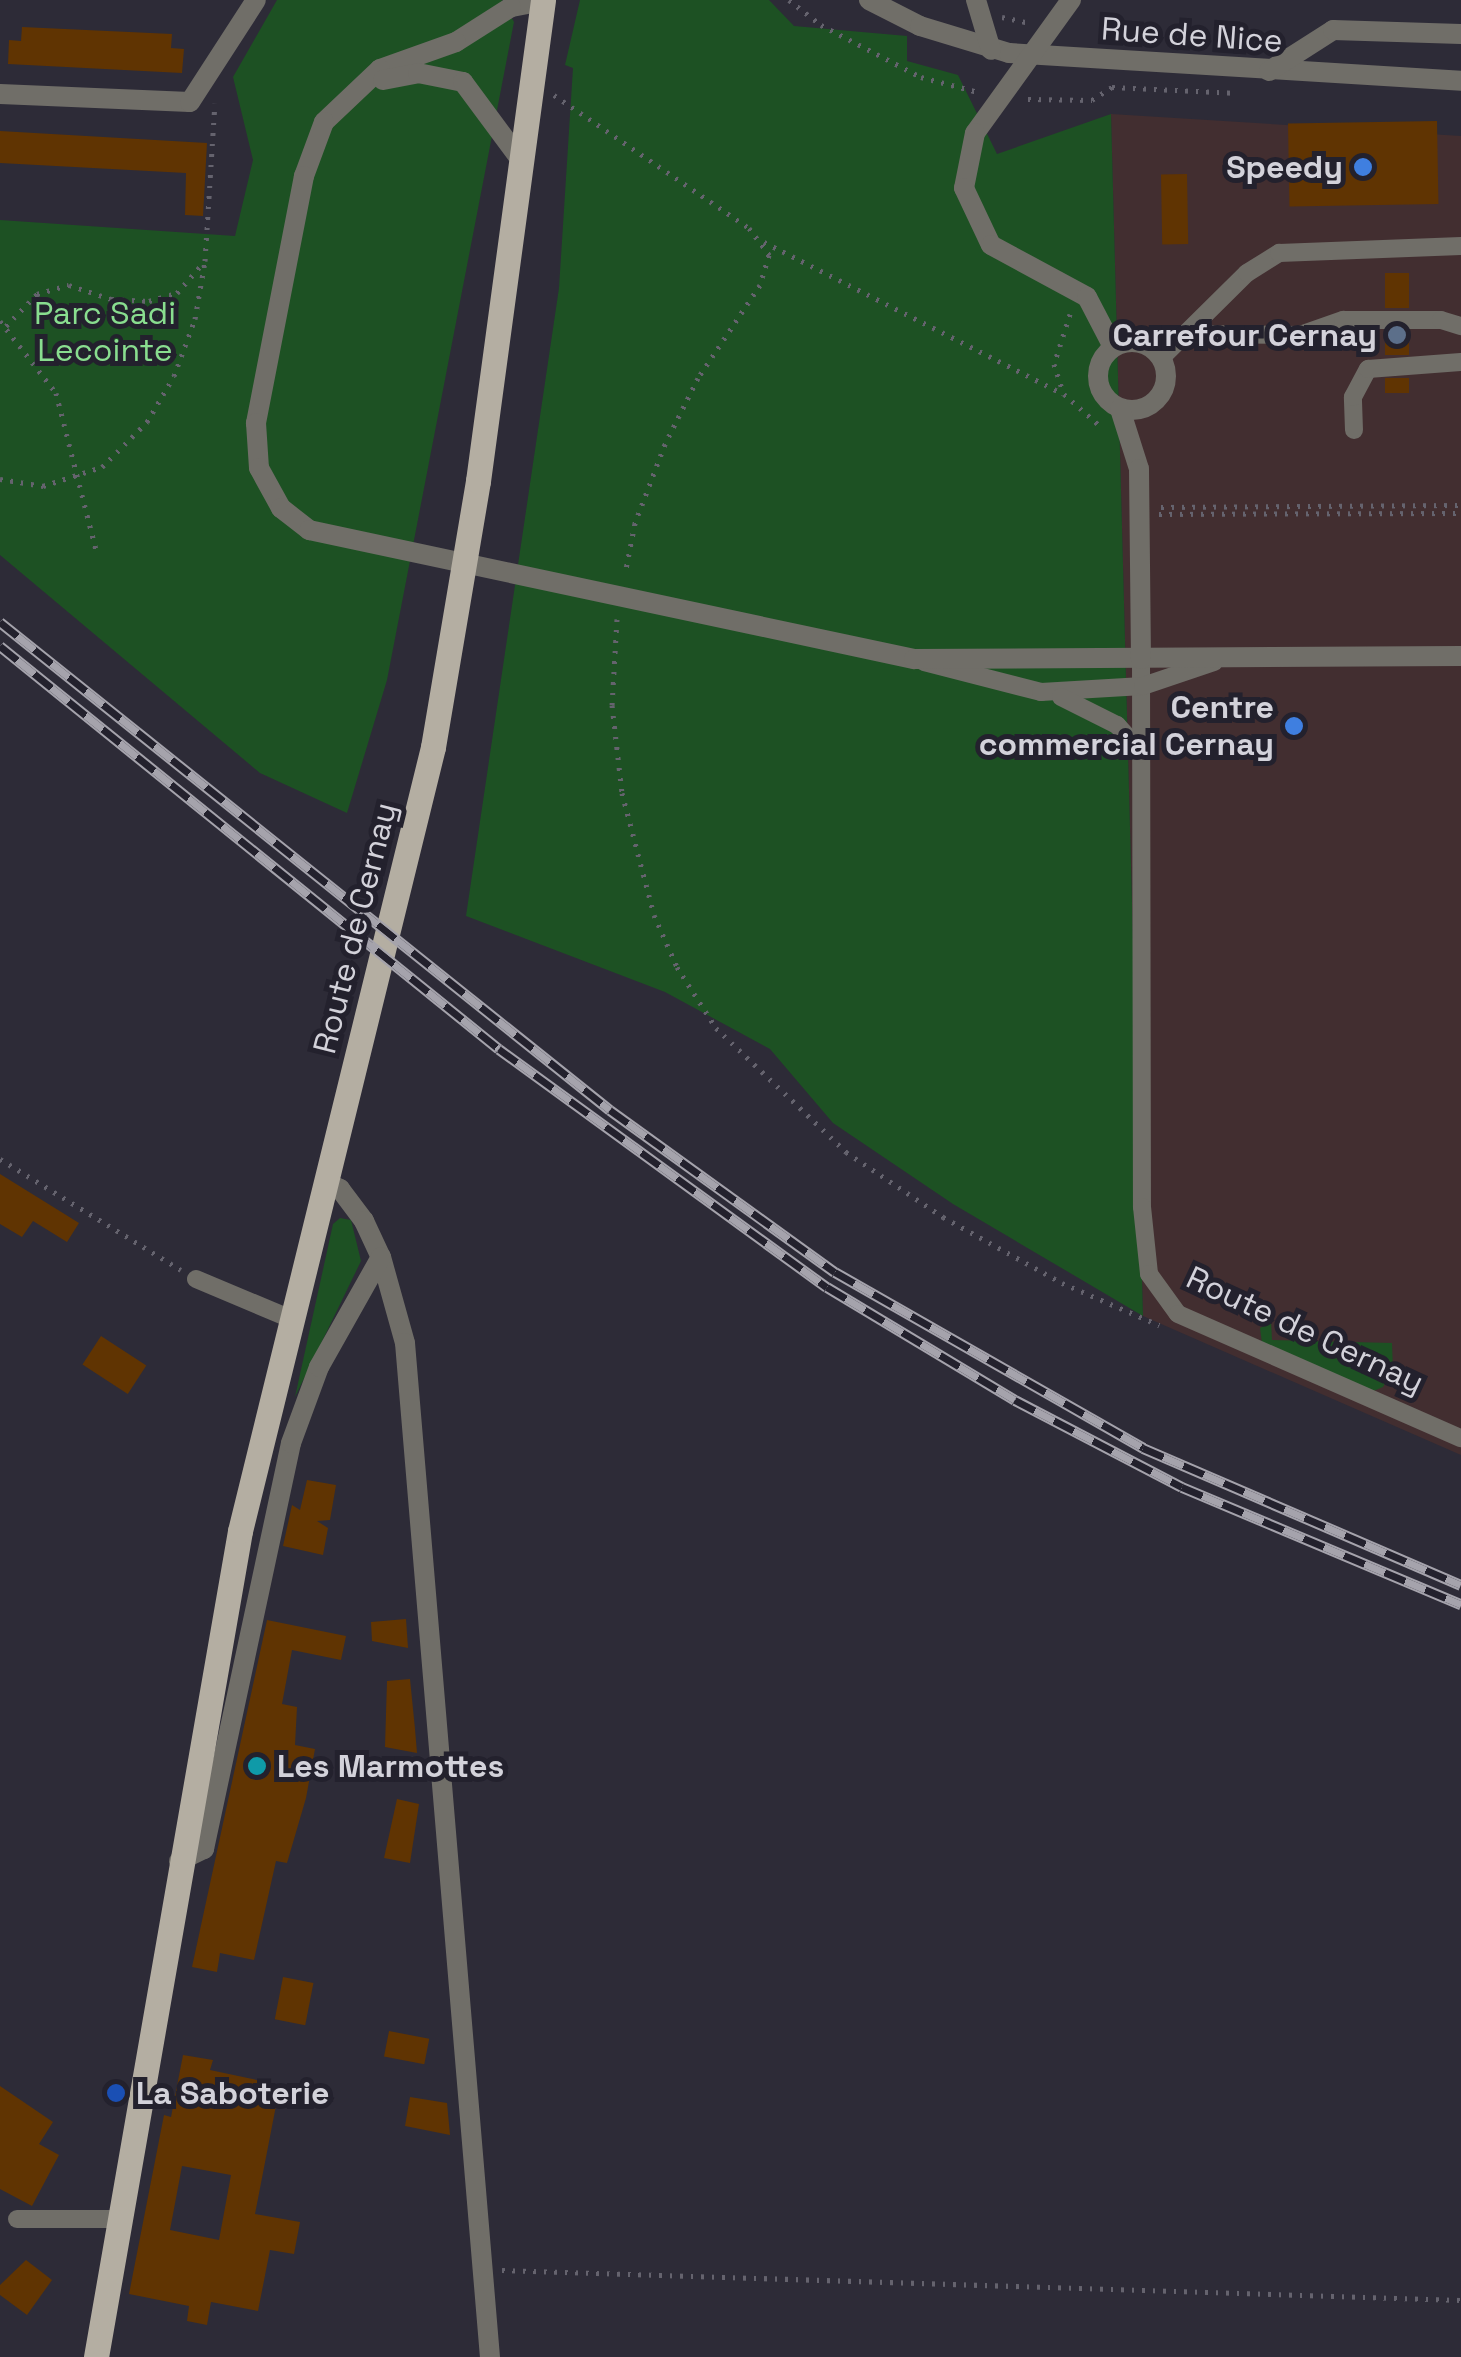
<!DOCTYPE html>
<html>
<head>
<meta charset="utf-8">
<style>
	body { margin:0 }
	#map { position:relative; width:1461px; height:2357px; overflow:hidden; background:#2d2b37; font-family:"Space Grotesk",sans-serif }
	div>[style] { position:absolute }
	.commercial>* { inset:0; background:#422e30 }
	.green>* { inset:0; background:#1d5123 }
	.building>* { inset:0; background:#603402; transform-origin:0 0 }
	.path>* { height:5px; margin-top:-2.5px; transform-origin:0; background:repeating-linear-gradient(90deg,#65636e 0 2.5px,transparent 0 10.5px) }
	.lane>* { height:18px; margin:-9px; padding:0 9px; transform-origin:9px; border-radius:9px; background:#706e68 }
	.street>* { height:20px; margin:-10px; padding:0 10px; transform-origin:10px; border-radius:10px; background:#706e68 }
	.street>.ring { margin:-10px; padding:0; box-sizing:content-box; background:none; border:20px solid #706e68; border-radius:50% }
	.primary>* { height:25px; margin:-12.5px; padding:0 12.5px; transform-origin:12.5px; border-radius:12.5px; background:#b4aea2 }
	.rail>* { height:11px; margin-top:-5.5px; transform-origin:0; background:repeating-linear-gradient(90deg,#23212d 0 22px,#a5a3ac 0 44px); box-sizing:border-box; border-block:2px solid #a5a3ac }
	.dots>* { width:28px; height:28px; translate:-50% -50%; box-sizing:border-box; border:5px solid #23212d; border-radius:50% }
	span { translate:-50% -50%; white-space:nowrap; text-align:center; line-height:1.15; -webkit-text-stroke:10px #23212d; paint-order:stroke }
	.street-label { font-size:32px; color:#d3d2da }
	.poi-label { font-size:32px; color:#d3d2da; font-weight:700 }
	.right { translate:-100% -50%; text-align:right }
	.left { translate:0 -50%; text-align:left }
	.park-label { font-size:32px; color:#89dd8f }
</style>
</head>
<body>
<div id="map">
	<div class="commercial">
		<div style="clip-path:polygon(1111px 114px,1461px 136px,1461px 1455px,1143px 1316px)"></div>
	</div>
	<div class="green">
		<div style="clip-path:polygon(277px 0,502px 0,514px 22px,387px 680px,347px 813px,260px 773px,0 555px,0 220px,235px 236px,253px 160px,233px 77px)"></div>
		<div style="clip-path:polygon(580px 0,769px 0,794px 26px,907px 36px,907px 61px,958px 75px,997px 154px,1111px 114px,1143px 1316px,953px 1204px,833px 1123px,770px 1049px,665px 992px,466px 916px,559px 288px,573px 68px,565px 65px)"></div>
		<div style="clip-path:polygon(340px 1218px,351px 1220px,361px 1261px,295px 1397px,333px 1224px)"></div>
		<div style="clip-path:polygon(1271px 1321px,1272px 1340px,1392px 1343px,1393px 1370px,1383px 1387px,1371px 1392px,1262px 1343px,1260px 1328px)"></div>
	</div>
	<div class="building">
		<div style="clip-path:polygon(22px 27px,172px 34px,171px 48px,184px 49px,182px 73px,8px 64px,9px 40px,21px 41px)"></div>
		<div style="left:1437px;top:121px;width:83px;height:149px;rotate:89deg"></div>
		<div style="clip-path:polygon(0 131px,207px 143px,203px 216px,185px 215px,186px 173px,0 163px)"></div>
		<div style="left:1187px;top:174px;width:70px;height:26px;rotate:89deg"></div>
		<div style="left:1385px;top:273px;width:24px;height:35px"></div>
		<div style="left:1385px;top:332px;width:24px;height:23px"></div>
		<div style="left:1409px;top:378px;width:15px;height:24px;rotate:90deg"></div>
		<div style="clip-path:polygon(0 1174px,79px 1223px,67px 1242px,33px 1221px,22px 1237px,0 1224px)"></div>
		<div style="left:101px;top:1336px;width:54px;height:34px;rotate:33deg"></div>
		<div style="clip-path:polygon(307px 1480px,336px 1485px,330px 1520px,317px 1521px,328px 1528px,323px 1555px,283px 1546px,292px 1505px,300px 1510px)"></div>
		<div style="clip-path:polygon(406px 1619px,408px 1648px,372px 1641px,371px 1622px)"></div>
		<div style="clip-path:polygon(267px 1620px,346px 1636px,341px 1660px,292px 1650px,282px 1704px,297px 1707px,295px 1745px,315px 1749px,306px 1798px,287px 1863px,276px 1861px,254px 1960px,220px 1953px,217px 1972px,192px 1967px)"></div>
		<div style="clip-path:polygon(410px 1679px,415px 1729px,417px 1753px,385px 1747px,387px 1681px)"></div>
		<div style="clip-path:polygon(397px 1799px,419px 1804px,410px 1863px,384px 1858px)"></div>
		<div style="left:283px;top:1977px;width:31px;height:43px;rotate:11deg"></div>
		<div style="left:389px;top:2031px;width:41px;height:26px;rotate:11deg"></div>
		<div style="clip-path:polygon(evenodd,183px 2055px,213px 2060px,210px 2070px,280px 2085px,255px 2214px,300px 2222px,294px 2254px,270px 2250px,258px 2311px,211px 2302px,207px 2325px,187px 2321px,189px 2306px,129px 2294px,164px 2115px,171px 2117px,183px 2055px,182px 2166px,231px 2175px,219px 2240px,170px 2230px,182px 2166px)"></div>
		<div style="clip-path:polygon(0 2086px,53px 2122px,39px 2144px,59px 2155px,32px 2206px,0 2189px)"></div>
		<div style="clip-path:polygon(410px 2097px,447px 2103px,450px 2135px,405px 2126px)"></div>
		<div style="clip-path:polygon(26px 2260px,52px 2280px,27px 2315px,0 2295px,0 2285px)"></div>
	</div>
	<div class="path">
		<div style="left:789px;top:0;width:41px;rotate:38deg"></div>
		<div style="left:821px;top:25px;width:113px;rotate:27.5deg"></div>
		<div style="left:921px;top:77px;width:59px;rotate:14.7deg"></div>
		<div style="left:1002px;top:17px;width:25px;rotate:12deg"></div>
		<div style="left:554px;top:95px;width:236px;rotate:34.3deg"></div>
		<div style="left:749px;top:228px;width:34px;rotate:53deg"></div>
		<div style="left:769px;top:255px;width:31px;rotate:107deg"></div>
		<div style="left:760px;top:285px;width:112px;rotate:123.7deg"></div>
		<div style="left:698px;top:378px;width:74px;rotate:116.6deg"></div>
		<div style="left:665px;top:444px;width:85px;rotate:110.8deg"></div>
		<div style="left:635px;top:523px;width:52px;rotate:101.1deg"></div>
		<div style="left:1028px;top:99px;width:64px;rotate:0.9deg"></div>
		<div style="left:1092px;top:100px;width:24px;rotate:-33deg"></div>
		<div style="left:1112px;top:87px;width:126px;rotate:2.7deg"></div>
		<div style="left:764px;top:242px;width:333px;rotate:26.9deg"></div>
		<div style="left:1070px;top:314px;width:52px;rotate:107.7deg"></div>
		<div style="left:1054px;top:364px;width:32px;rotate:72deg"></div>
		<div style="left:1064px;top:394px;width:48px;rotate:41.6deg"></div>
		<div style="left:0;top:321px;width:91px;rotate:52.1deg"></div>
		<div style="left:56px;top:393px;width:162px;rotate:75.7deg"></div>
		<div style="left:6px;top:326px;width:45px;rotate:-45.9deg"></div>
		<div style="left:37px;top:294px;width:33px;rotate:-16deg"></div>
		<div style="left:69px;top:285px;width:44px;rotate:18.4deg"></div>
		<div style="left:111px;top:299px;width:38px;rotate:3deg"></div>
		<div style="left:149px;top:301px;width:29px;rotate:-16deg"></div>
		<div style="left:177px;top:293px;width:40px;rotate:-49deg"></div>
		<div style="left:0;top:479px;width:44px;rotate:9.2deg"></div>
		<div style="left:43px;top:486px;width:62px;rotate:-17.9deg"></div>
		<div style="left:102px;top:467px;width:64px;rotate:-45deg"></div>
		<div style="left:147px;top:422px;width:53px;rotate:-59.6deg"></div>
		<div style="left:174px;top:376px;width:61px;rotate:-69.8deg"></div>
		<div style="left:195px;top:319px;width:59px;rotate:-80.2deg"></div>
		<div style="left:205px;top:261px;width:158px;rotate:-86.4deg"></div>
		<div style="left:1161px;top:507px;width:300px;rotate:-0.4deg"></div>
		<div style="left:1159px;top:514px;width:302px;rotate:-0.2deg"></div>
		<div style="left:617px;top:619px;width:86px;rotate:93.3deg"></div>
		<div style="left:612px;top:705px;width:89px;rotate:83.5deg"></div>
		<div style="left:622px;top:793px;width:126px;rotate:75.3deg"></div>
		<div style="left:654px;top:915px;width:57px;rotate:66.1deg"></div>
		<div style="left:677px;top:967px;width:72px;rotate:57.4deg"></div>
		<div style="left:716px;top:1028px;width:180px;rotate:43.6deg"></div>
		<div style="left:846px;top:1152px;width:117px;rotate:33.8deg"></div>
		<div style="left:943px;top:1217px;width:136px;rotate:29deg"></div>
		<div style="left:1062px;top:1283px;width:106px;rotate:23.4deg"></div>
		<div style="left:0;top:1159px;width:212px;rotate:31.5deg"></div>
		<div style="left:502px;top:2270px;width:959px;rotate:1.79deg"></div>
	</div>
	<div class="lane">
		<div style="left:1183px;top:334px;width:117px;rotate:0.5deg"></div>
		<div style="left:1300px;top:335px;width:46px;rotate:-19.2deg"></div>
		<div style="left:1343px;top:320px;width:98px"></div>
		<div style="left:1441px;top:320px;width:21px;rotate:17deg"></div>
		<div style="left:1161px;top:358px;width:121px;rotate:-44.7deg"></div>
		<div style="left:1247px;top:273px;width:38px;rotate:-32deg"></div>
		<div style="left:1279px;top:253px;width:182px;rotate:-2.2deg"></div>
		<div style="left:1354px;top:430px;width:33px;rotate:-92deg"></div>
		<div style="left:1353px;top:397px;width:32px;rotate:-62deg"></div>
		<div style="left:1368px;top:369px;width:93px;rotate:-4.3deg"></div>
		<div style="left:1141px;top:659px;width:548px;rotate:89.9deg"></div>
		<div style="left:1142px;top:1207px;width:67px;rotate:84deg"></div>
		<div style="left:1149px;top:1274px;width:49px;rotate:54.1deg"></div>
		<div style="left:1178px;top:1314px;width:309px;rotate:23.7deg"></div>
		<div style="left:924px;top:662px;width:121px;rotate:14.4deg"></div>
		<div style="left:1041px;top:692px;width:102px;rotate:-3.4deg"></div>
		<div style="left:1143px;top:686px;width:75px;rotate:-18.7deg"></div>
		<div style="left:1061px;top:697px;width:63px;rotate:26.6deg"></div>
		<div style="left:1117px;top:725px;width:39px;rotate:48deg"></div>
		<div style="left:196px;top:1279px;width:103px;rotate:22.8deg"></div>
		<div style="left:17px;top:2219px;width:102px"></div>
	</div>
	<div class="street">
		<div style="left:869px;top:0;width:57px;rotate:27deg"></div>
		<div style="left:920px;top:26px;width:93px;rotate:16.9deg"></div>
		<div style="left:1009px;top:53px;width:453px;rotate:3.5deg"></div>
		<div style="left:976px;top:0;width:52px;rotate:73.3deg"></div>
		<div style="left:1071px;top:0;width:164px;rotate:125.8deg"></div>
		<div style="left:975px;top:133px;width:56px;rotate:101.3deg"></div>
		<div style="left:964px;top:188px;width:63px;rotate:64.7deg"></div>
		<div style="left:991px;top:245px;width:109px;rotate:28.4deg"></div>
		<div style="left:1087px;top:297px;width:56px;rotate:62.5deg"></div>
		<div style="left:543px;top:1px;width:33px;rotate:169deg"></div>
		<div style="left:511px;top:7px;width:65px;rotate:147.5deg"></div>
		<div style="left:456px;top:42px;width:81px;rotate:160.4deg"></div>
		<div style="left:380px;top:69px;width:77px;rotate:136.6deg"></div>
		<div style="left:324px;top:122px;width:58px;rotate:110.3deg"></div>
		<div style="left:304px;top:176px;width:252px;rotate:101deg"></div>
		<div style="left:256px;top:423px;width:45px;rotate:86.2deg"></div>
		<div style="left:259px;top:468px;width:46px;rotate:61.2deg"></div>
		<div style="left:281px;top:508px;width:36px;rotate:38deg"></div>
		<div style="left:309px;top:530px;width:619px;rotate:12.04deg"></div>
		<div style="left:914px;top:659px;width:547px;rotate:-0.31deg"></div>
		<div style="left:1269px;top:71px;width:76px;rotate:-32.6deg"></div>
		<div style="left:1333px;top:30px;width:128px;rotate:1.8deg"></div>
		<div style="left:383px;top:80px;width:36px;rotate:-11deg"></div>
		<div style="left:418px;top:73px;width:46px;rotate:11.3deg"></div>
		<div style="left:463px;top:82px;width:91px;rotate:53.5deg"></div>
		<div style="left:0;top:94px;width:190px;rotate:2.4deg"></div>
		<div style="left:190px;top:102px;width:121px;rotate:-57.1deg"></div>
		<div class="ring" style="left:1098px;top:342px;width:48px;height:48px"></div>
		<div style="left:1120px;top:409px;width:63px;rotate:72.4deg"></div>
		<div style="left:1139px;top:469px;width:190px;rotate:89.4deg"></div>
		<div style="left:325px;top:1182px;width:17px;rotate:25deg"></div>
		<div style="left:340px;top:1189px;width:40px;rotate:53deg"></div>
		<div style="left:364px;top:1221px;width:40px;rotate:65deg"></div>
		<div style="left:381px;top:1257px;width:89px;rotate:74.4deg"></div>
		<div style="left:405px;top:1343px;width:1018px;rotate:85.21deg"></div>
		<div style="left:179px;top:1861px;width:28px;rotate:-26deg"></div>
		<div style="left:204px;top:1849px;width:415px;rotate:-77.9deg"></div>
		<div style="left:291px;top:1443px;width:81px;rotate:-69.8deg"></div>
		<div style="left:319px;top:1367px;width:126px;rotate:-60.6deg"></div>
	</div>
	<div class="primary">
		<div style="left:96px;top:2357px;width:838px;rotate:-80.11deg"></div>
		<div style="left:240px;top:1531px;width:807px;rotate:-76.17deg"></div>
		<div style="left:433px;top:747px;width:270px;rotate:-80.4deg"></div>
		<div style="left:478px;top:481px;width:485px;rotate:-82.3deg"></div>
	</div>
	<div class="rail">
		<div style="left:0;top:622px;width:781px;rotate:38.66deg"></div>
		<div style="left:610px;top:1110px;width:277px;rotate:35.8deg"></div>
		<div style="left:835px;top:1272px;width:355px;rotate:29.7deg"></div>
		<div style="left:1143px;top:1448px;width:346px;rotate:23.3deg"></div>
		<div style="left:0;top:646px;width:641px;rotate:38.92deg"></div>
		<div style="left:499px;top:1049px;width:405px;rotate:36deg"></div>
		<div style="left:827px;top:1287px;width:219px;rotate:31deg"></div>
		<div style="left:1015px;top:1400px;width:188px;rotate:27.5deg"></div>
		<div style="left:1182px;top:1487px;width:303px;rotate:22.8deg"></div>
	</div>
	<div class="dots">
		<div style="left:1363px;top:167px;background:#3f7fe0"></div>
		<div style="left:1397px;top:335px;background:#5c6f8a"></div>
		<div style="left:1294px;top:726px;background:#3f7fe0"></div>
		<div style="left:257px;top:1766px;background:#0f9aa8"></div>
		<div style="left:116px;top:2093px;background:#1a4fb4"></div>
	</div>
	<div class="street-label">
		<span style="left:1192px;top:35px;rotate:4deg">Rue de Nice</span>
		<span style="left:355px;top:928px;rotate:-76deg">Route de Cernay</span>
		<span style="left:1305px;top:1330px;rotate:25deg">Route de Cernay</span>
	</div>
	<div class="poi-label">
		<span class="right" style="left:1343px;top:167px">Speedy</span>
		<span class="right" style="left:1377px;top:335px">Carrefour Cernay</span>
		<span class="right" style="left:1274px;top:726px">Centre<br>commercial Cernay</span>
		<span class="left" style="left:277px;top:1766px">Les Marmottes</span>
		<span class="left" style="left:136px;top:2093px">La Saboterie</span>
	</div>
	<div class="park-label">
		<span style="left:105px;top:332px">Parc Sadi<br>Lecointe</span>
	</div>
</div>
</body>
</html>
